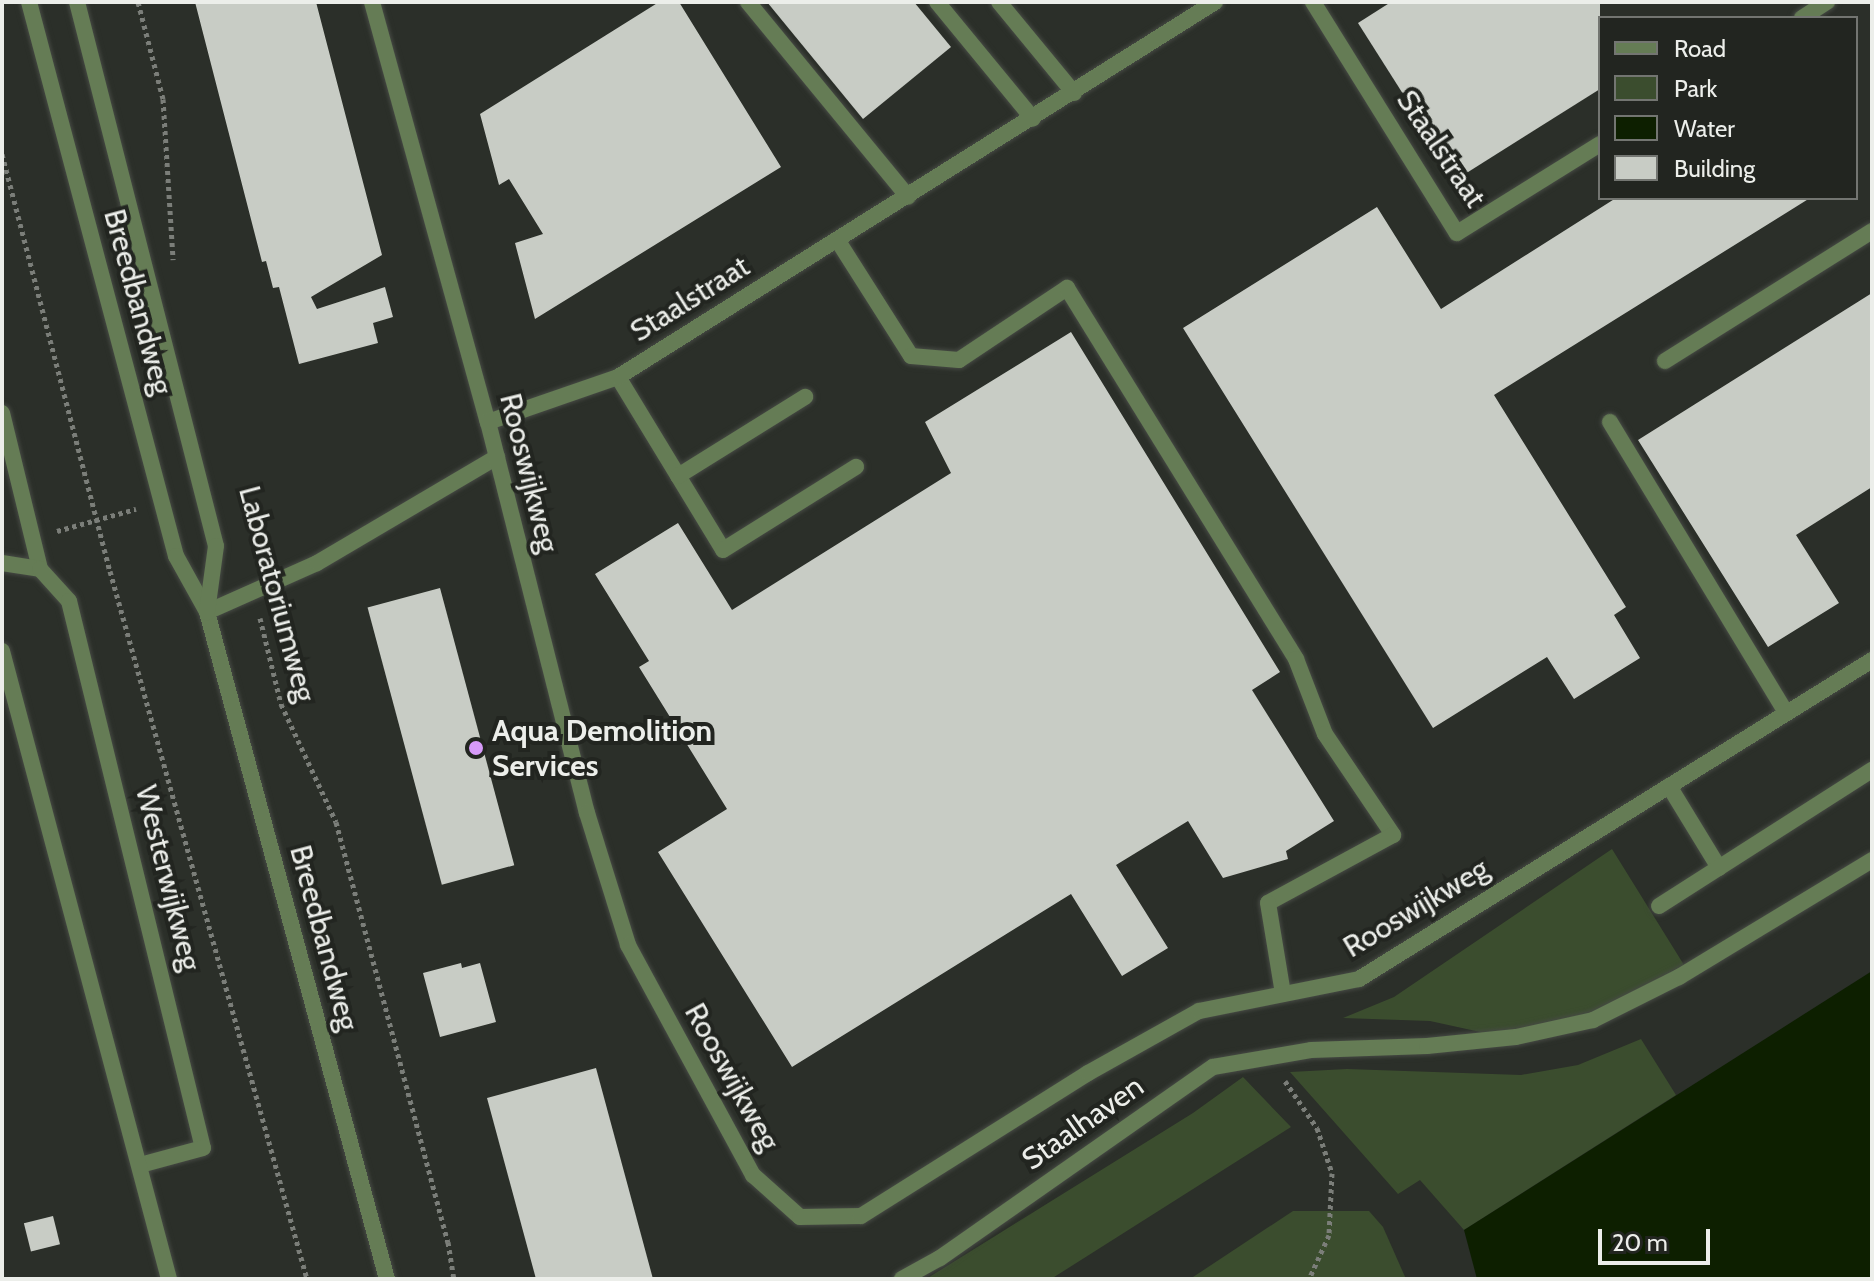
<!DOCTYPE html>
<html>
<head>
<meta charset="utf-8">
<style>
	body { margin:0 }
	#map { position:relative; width:1874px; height:1281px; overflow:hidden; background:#2b2f29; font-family:Cabin,sans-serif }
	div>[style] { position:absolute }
	.green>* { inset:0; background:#3b4d2e }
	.water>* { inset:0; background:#0d1f00 }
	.building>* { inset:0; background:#c8ccc5; transform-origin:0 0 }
	.path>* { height:5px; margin-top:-2.5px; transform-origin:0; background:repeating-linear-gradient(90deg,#7b7e79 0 4px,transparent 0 8px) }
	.roads { filter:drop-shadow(0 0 2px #464a44) drop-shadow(0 0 2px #464a44) }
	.service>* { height:16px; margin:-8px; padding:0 8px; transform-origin:8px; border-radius:8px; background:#657c55 }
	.minor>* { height:16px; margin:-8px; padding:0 8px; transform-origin:8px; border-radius:8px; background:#657c55 }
	.dots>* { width:22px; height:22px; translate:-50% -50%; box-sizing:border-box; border:4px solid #222520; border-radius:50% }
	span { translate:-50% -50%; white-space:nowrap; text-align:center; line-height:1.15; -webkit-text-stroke:8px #222520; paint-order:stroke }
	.street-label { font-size:30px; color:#eceeea }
	.poi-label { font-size:30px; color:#eceeea; font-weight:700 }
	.left { translate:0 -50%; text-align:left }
	.frame { position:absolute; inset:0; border:4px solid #eceeea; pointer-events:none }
	.legend { position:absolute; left:1598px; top:16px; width:260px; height:184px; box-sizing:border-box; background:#222520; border:2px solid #737571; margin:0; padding:10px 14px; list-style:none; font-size:24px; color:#eceeea }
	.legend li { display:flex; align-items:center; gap:16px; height:40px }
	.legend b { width:40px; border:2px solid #737571 }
	.scale { position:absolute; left:1598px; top:1229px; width:112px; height:36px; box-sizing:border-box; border:4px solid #eceeea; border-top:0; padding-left:10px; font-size:24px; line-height:28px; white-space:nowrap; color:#eceeea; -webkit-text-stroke:6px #222520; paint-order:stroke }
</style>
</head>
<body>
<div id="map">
	<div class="green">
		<div style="clip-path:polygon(1612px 849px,1684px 965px,1629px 1000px,1552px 1030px,1485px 1033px,1430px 1021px,1343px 1018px,1394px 997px)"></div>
		<div style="clip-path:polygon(1641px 1039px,1676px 1095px,1464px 1230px,1420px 1180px,1398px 1194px,1290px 1072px,1347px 1069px,1521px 1075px,1578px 1065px)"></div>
		<div style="clip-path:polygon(1243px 1077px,1291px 1127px,1051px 1279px,926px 1279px,1193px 1113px)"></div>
		<div style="clip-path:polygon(1293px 1211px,1369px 1211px,1383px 1227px,1406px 1279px,1190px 1279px)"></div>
	</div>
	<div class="water">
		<div style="clip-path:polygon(1872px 971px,1872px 1279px,1477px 1279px,1464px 1230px)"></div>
	</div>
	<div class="building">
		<div style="clip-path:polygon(195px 2px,316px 2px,382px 255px,311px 297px,317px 309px,385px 287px,393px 317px,373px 323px,378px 343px,299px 364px,279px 287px,273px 288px,266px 261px,262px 262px)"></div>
		<div style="clip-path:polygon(659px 2px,679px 2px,781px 167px,535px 319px,515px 243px,543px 234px,509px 179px,499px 185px,480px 114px)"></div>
		<div style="clip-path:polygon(767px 2px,914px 2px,951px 47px,863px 119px)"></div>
		<div style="clip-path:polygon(1391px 2px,1600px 2px,1600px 89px,1457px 179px,1358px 23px)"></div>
		<div style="clip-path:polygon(1616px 198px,1810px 198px,1494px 395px,1626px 607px,1614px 615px,1640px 658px,1574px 699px,1547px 657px,1433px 728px,1183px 328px,1377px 207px,1441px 309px)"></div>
		<div style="clip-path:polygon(1872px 293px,1872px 487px,1796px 535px,1839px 603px,1768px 647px,1638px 440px)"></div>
		<div style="clip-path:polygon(1071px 332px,1280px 672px,1252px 690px,1334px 821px,1286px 851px,1288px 859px,1223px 878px,1188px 821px,1116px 865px,1168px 948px,1122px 976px,1071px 894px,792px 1067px,658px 852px,727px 809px,639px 667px,649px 661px,595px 574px,678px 523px,732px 610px,951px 473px,925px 422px)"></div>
		<div style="left:440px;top:588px;width:287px;height:75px;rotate:75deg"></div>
		<div style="clip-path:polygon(461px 963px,462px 968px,480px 963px,496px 1022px,440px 1037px,423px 973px)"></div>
		<div style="clip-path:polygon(596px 1068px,653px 1279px,536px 1279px,487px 1098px)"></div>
		<div style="left:53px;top:1216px;width:29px;height:30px;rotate:76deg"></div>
	</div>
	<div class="path">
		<div style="left:138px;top:2px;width:100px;rotate:75.5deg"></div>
		<div style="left:163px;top:99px;width:161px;rotate:86.4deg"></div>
		<div style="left:2px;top:154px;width:431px;rotate:75.5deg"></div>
		<div style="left:110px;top:571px;width:735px;rotate:74.45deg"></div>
		<div style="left:57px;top:531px;width:82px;rotate:-15.6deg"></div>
		<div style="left:260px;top:618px;width:89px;rotate:76.3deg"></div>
		<div style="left:281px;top:704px;width:130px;rotate:65deg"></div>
		<div style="left:336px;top:822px;width:435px;rotate:75.1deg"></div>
		<div style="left:448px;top:1242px;width:37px;rotate:81deg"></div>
		<div style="left:1285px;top:1081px;width:57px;rotate:55.8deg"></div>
		<div style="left:1317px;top:1128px;width:47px;rotate:71.6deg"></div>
		<div style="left:1332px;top:1173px;width:62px;rotate:92.8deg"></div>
		<div style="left:1329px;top:1235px;width:48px;rotate:114.4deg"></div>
	</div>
	<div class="roads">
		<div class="service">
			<div style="left:748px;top:2px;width:252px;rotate:50.6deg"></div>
			<div style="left:937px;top:2px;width:151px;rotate:50.6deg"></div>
			<div style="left:999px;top:2px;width:118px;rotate:50.5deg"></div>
			<div style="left:1313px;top:2px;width:272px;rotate:58.1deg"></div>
			<div style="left:1457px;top:233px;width:168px;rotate:-31.9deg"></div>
			<div style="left:1802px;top:18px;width:30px;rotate:-33deg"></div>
			<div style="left:838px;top:241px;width:136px;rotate:57.6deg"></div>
			<div style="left:911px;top:356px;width:48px;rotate:4.8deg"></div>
			<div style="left:959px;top:360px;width:130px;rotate:-33.7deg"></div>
			<div style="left:1067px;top:288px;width:436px;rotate:58.3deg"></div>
			<div style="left:1296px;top:659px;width:80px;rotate:68.9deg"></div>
			<div style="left:1325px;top:734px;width:122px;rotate:56deg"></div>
			<div style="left:1393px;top:835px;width:142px;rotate:151.5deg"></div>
			<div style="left:1268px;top:903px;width:92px;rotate:80.6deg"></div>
			<div style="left:1665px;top:361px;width:244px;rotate:-32.1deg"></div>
			<div style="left:618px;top:377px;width:202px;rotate:58.7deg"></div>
			<div style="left:723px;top:550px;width:157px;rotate:-32deg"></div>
			<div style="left:2px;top:413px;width:161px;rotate:76.3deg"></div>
			<div style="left:1610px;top:422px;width:340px;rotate:58.8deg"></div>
			<div style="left:678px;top:476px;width:150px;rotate:-31.9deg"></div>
			<div style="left:2px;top:563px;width:38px;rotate:9deg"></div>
			<div style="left:40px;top:569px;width:43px;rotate:47.8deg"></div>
			<div style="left:69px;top:601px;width:563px;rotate:76.24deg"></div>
			<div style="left:203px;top:1148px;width:65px;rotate:164.9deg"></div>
			<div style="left:207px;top:612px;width:120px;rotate:-24deg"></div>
			<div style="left:317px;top:563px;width:209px;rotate:-30.5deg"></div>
			<div style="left:1669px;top:786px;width:96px;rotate:58.6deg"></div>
			<div style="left:1659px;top:906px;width:253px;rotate:-32.6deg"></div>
			<div style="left:902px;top:1279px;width:43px;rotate:-28.9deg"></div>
			<div style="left:940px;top:1258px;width:333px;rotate:-35deg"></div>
			<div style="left:1213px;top:1067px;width:99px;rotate:-9.8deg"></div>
			<div style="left:1311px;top:1050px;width:116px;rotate:-2deg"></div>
			<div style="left:1427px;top:1046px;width:89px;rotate:-5.8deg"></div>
			<div style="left:1516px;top:1037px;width:79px;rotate:-12.4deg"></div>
			<div style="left:1593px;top:1020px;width:96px;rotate:-26.6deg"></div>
			<div style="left:1679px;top:977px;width:226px;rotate:-31.2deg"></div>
		</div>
		<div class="minor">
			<div style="left:29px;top:2px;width:573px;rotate:75.14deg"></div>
			<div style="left:176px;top:556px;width:64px;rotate:61deg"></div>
			<div style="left:207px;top:612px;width:691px;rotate:74.9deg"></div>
			<div style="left:77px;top:2px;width:561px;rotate:75.67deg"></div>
			<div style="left:216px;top:546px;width:67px;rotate:97.8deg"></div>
			<div style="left:372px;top:2px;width:436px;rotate:74.6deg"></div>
			<div style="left:488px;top:422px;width:403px;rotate:75.8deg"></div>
			<div style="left:587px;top:813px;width:138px;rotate:72.7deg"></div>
			<div style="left:628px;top:945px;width:262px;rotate:61.5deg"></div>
			<div style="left:753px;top:1175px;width:63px;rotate:41.8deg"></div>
			<div style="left:800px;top:1217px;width:61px;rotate:-0.9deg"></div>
			<div style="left:861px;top:1216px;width:268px;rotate:-32.2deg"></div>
			<div style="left:1088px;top:1073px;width:127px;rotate:-29.2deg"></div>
			<div style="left:1199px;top:1011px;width:163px;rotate:-11.3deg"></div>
			<div style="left:1359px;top:979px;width:604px;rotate:-31.87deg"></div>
			<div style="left:488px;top:422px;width:138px;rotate:-19.1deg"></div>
			<div style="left:618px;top:377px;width:705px;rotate:-32.13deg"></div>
			<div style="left:2px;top:651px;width:650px;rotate:75.11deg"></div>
		</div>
	</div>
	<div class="dots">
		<div style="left:476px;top:748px;background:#d79bf9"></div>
	</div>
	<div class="street-label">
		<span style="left:1441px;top:149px;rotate:56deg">Staalstraat</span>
		<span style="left:690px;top:299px;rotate:-32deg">Staalstraat</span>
		<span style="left:138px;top:302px;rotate:75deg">Breedbandweg</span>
		<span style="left:529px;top:473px;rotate:76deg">Rooswijkweg</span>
		<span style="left:277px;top:594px;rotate:75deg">Laboratoriumweg</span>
		<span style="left:168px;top:878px;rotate:76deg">Westerwijkweg</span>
		<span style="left:1416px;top:908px;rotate:-31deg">Rooswijkweg</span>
		<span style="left:324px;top:938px;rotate:75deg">Breedbandweg</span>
		<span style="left:732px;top:1077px;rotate:61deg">Rooswijkweg</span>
		<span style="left:1083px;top:1123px;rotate:-35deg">Staalhaven</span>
	</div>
	<div class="poi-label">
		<span class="left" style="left:492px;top:748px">Aqua Demolition<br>Services</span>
	</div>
	<div class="frame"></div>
	<ul class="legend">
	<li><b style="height:10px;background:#657c55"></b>Road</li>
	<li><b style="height:22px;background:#3b4d2e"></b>Park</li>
	<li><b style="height:22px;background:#0d1f00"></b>Water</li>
	<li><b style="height:22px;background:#c8ccc5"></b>Building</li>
	</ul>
	<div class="scale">20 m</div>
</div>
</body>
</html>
